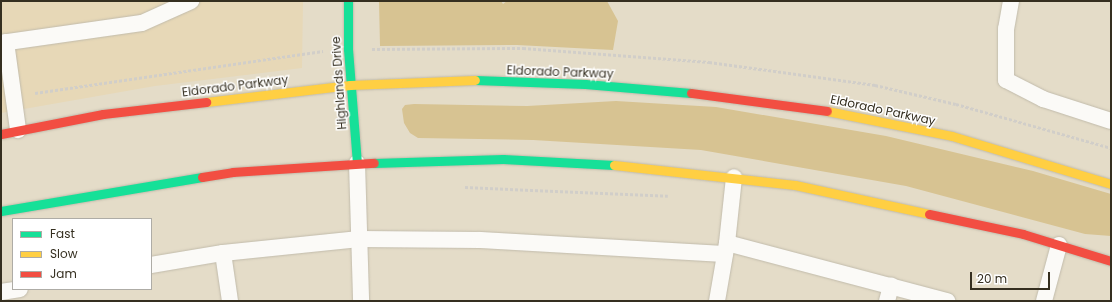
<!DOCTYPE html>
<html>
<head>
<meta charset="utf-8">
<style>
	body { margin:0 }
	#map { position:relative; width:1112px; height:302px; overflow:hidden; background:#e4dcc8; font-family:Poppins,sans-serif }
	div>[style] { position:absolute }
	.built>* { inset:0; background:#e7d8b7 }
	.green>* { inset:0; background:#d7c392 }
	.path>* { height:2.5px; margin-top:-1.25px; transform-origin:0; background:repeating-linear-gradient(90deg,#d1cec9 0 3px,transparent 0 5px) }
	.roads { filter:drop-shadow(0 0 1px #c1bbab) drop-shadow(0 0 1px #c1bbab) }
	.lane>* { height:16px; margin:-8px; padding:0 8px; transform-origin:8px; border-radius:8px; background:#fbfaf7 }
	.fast>* { height:9px; margin:-4.5px; padding:0 4.5px; transform-origin:4.5px; border-radius:4.5px; background:#16e098 }
	.slow>* { height:9px; margin:-4.5px; padding:0 4.5px; transform-origin:4.5px; border-radius:4.5px; background:#ffcf43 }
	.jam>* { height:9px; margin:-4.5px; padding:0 4.5px; transform-origin:4.5px; border-radius:4.5px; background:#f24e42 }
	span { translate:-50% -50%; white-space:nowrap; text-align:center; line-height:1.15; -webkit-text-stroke:3px #fff; paint-order:stroke }
	.street-label { font-size:12px; color:#352f20 }
	.frame { position:absolute; inset:0; border:2px solid #352f20; pointer-events:none }
	.legend { position:absolute; left:12px; top:218px; width:140px; height:72px; box-sizing:border-box; background:#fff; border:1px solid #aeaca6; margin:0; padding:5px 7px; list-style:none; font-size:12px; color:#352f20 }
	.legend li { display:flex; align-items:center; gap:8px; height:20px }
	.legend b { width:20px; border:1px solid #aeaca6 }
	.scale { position:absolute; left:970px; top:272px; width:80px; height:18px; box-sizing:border-box; border:2px solid #352f20; border-top:0; padding-left:5px; font-size:12px; line-height:14px; white-space:nowrap; color:#352f20; -webkit-text-stroke:3px #fff; paint-order:stroke }
</style>
</head>
<body>
<div id="map">
	<div class="built">
		<div style="clip-path:polygon(1px 1px,303px 1px,302px 68px,155px 86px,1px 113px)"></div>
	</div>
	<div class="green">
		<div style="clip-path:polygon(379px 1px,501px 1px,503px 4px,507px 1px,607px 1px,618px 21px,613px 50px,517px 45px,380px 46px)"></div>
		<div style="clip-path:polygon(616px 101px,716px 107px,886px 136px,1033px 171px,1111px 194px,1111px 236px,1085px 234px,906px 186px,701px 150px,533px 140px,418px 138px,410px 133px,404px 123px,402px 109px,405px 105px,414px 104px,527px 106px)"></div>
	</div>
	<div class="path">
		<div style="left:372px;top:49px;width:151px;rotate:-0.4deg"></div>
		<div style="left:523px;top:48px;width:187px;rotate:4.3deg"></div>
		<div style="left:709px;top:62px;width:168px;rotate:7.9deg"></div>
		<div style="left:875px;top:85px;width:83px;rotate:13.2deg"></div>
		<div style="left:956px;top:104px;width:161px;rotate:15.8deg"></div>
		<div style="left:35px;top:93px;width:291px;rotate:-8.3deg"></div>
		<div style="left:465px;top:187px;width:203px;rotate:2.5deg"></div>
	</div>
	<div class="roads">
		<div class="lane">
			<div style="left:1011px;top:1px;width:28px;rotate:100deg"></div>
			<div style="left:1006px;top:29px;width:51px;rotate:90deg"></div>
			<div style="left:1006px;top:80px;width:42px;rotate:27.2deg"></div>
			<div style="left:1043px;top:99px;width:71px;rotate:17.9deg"></div>
			<div style="left:6px;top:42px;width:89px;rotate:82.2deg"></div>
			<div style="left:1px;top:43px;width:142px;rotate:-8.1deg"></div>
			<div style="left:142px;top:23px;width:54px;rotate:-24.2deg"></div>
			<div style="left:357px;top:163px;width:138px;rotate:88.3deg"></div>
			<div style="left:727px;top:243px;width:66px;rotate:-83.9deg"></div>
			<div style="left:223px;top:253px;width:49px;rotate:81.7deg"></div>
			<div style="left:151px;top:265px;width:73px;rotate:-9.5deg"></div>
			<div style="left:223px;top:253px;width:137px;rotate:-5.9deg"></div>
			<div style="left:359px;top:239px;width:121px;rotate:0.5deg"></div>
			<div style="left:480px;top:240px;width:245px;rotate:3.3deg"></div>
			<div style="left:1px;top:292px;width:19px;rotate:-9deg"></div>
			<div style="left:717px;top:301px;width:59px;rotate:-80.2deg"></div>
			<div style="left:727px;top:243px;width:228px;rotate:14.8deg"></div>
			<div style="left:887px;top:301px;width:16px;rotate:-75deg"></div>
			<div style="left:1044px;top:301px;width:58px;rotate:-75deg"></div>
		</div>
		<div class="fast">
			<div style="left:348px;top:1px;width:48px;rotate:90deg"></div>
			<div style="left:348px;top:49px;width:114px;rotate:85.5deg"></div>
			<div style="left:475px;top:80px;width:110px;rotate:2.1deg"></div>
			<div style="left:585px;top:84px;width:106px;rotate:4.9deg"></div>
			<div style="left:374px;top:163px;width:129px;rotate:-1.8deg"></div>
			<div style="left:503px;top:159px;width:111px;rotate:3.1deg"></div>
			<div style="left:1px;top:211px;width:204px;rotate:-9.6deg"></div>
		</div>
		<div class="slow">
			<div style="left:206px;top:102px;width:145px;rotate:-6.7deg"></div>
			<div style="left:350px;top:85px;width:125px;rotate:-2.3deg"></div>
			<div style="left:827px;top:111px;width:127px;rotate:11.3deg"></div>
			<div style="left:952px;top:136px;width:166px;rotate:16.8deg"></div>
			<div style="left:614px;top:165px;width:182px;rotate:6.3deg"></div>
			<div style="left:795px;top:185px;width:137px;rotate:12.2deg"></div>
		</div>
		<div class="jam">
			<div style="left:691px;top:93px;width:137px;rotate:7.5deg"></div>
			<div style="left:1px;top:134px;width:104px;rotate:-11.1deg"></div>
			<div style="left:103px;top:114px;width:104px;rotate:-6.6deg"></div>
			<div style="left:202px;top:177px;width:31px;rotate:-9deg"></div>
			<div style="left:233px;top:172px;width:141px;rotate:-3.7deg"></div>
			<div style="left:929px;top:214px;width:96px;rotate:12deg"></div>
			<div style="left:1023px;top:234px;width:92px;rotate:17.1deg"></div>
		</div>
	</div>
	<div class="street-label">
		<span style="left:560px;top:72px;rotate:2deg">Eldorado Parkway</span>
		<span style="left:339px;top:83px;rotate:-94deg">Highlands Drive</span>
		<span style="left:235px;top:86px;rotate:-7deg">Eldorado Parkway</span>
		<span style="left:883px;top:110px;rotate:12deg">Eldorado Parkway</span>
	</div>
	<div class="frame"></div>
	<ul class="legend">
	<li><b style="height:5px;background:#16e098"></b>Fast</li>
	<li><b style="height:5px;background:#ffcf43"></b>Slow</li>
	<li><b style="height:5px;background:#f24e42"></b>Jam</li>
	</ul>
	<div class="scale">20 m</div>
</div>
</body>
</html>
